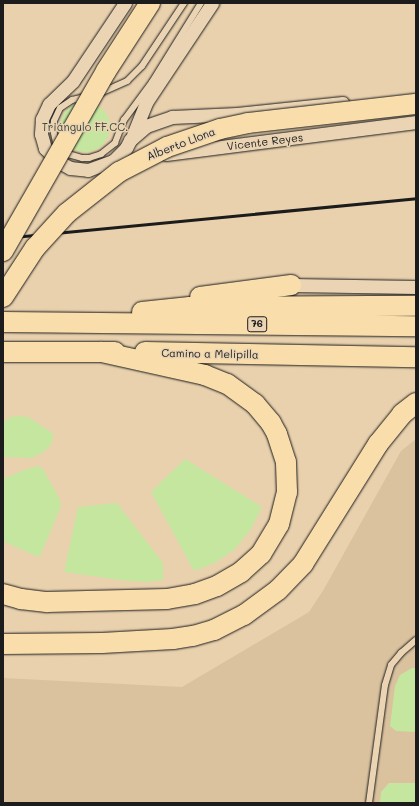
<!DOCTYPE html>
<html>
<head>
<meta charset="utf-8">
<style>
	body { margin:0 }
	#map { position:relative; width:419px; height:806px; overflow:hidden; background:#e9d1ae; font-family:Mali,sans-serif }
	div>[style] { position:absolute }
	.built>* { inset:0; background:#dac29e }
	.green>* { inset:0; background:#c5e69f }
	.round { border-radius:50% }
	.roads { filter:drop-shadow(0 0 1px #1c1c1c) drop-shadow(0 0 1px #1c1c1c) }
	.service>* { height:6px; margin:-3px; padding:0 3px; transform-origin:3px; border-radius:3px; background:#ead4b4 }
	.minor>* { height:13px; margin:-6.5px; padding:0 6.5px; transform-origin:6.5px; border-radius:6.5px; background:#ead4b4 }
	.primary>* { height:20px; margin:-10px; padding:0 10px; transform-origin:10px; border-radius:10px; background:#f9ddab }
	.rail>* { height:3px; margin:-1.5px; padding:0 1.5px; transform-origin:1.5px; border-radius:1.5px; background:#1c1c1c }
	.bridges { filter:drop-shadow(0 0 1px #1c1c1c) drop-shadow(0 0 1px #1c1c1c) }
	.primary-bridge>* { height:20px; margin:-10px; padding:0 10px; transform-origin:10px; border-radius:10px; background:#f9ddab }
	span { translate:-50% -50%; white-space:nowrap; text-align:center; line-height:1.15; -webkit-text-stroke:3px #ead4b4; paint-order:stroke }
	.shield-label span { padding:1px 3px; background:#ead4b4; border:1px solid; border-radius:3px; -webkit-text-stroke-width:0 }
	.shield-label { font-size:10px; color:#1c1c1c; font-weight:700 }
	.park-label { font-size:11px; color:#3e4436 }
	.street-label { font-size:11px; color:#1c1c1c }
	.frame { position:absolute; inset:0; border:4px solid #1c1c1c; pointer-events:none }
</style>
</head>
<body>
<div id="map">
	<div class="built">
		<div style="clip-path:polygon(416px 439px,416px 803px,3px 803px,3px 678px,182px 687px,309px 612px,324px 589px,401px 451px)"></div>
	</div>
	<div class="green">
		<div class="round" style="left:60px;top:102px;width:50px;height:50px"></div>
		<div style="clip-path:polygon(16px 416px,28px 417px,53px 433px,52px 443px,45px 451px,32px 458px,3px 457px,3px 423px,9px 418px)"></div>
		<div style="clip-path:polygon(185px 459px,262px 507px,251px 529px,235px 549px,215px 563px,194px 571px,151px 492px)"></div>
		<div style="clip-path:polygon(38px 466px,43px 469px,59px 498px,61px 506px,41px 554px,38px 557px,3px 541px,3px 479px,24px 470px)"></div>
		<div style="clip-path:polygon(117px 503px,163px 563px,163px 580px,149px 582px,127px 581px,64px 572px,78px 507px)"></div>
		<div style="clip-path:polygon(412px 668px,416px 668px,416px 732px,396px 731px,390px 726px,395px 686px,400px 675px)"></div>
		<div style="clip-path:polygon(389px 783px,416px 783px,416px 803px,380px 803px,381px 792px)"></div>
	</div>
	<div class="roads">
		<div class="service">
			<div style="left:98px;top:94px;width:32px;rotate:-24deg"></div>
			<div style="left:127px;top:81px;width:21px;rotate:-45deg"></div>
			<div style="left:142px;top:66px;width:76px;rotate:-56.3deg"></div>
			<div style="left:85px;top:97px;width:13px;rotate:167deg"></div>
			<div style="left:72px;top:100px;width:14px;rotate:146deg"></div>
			<div style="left:60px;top:108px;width:14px;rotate:115deg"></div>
			<div style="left:54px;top:121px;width:8px;rotate:97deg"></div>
			<div style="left:53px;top:129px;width:13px;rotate:77deg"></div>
			<div style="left:56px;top:142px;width:6px;rotate:59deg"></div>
			<div style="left:59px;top:147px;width:11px;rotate:38deg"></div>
			<div style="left:68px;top:154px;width:15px;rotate:16deg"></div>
			<div style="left:82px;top:158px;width:7px"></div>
			<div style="left:89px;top:158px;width:13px;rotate:-18deg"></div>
			<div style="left:101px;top:154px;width:18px;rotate:-38deg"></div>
			<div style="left:115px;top:143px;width:25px;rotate:-69deg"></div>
			<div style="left:124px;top:120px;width:47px;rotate:-53.6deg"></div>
			<div style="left:152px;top:82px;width:93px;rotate:-58.2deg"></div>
			<div style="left:369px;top:803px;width:119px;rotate:-82.3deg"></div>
			<div style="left:385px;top:685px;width:21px;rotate:-73deg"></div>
			<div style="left:391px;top:665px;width:16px;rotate:-50deg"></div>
			<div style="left:401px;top:653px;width:20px;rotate:-41deg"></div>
		</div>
		<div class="minor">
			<div style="left:125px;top:3px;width:94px;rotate:123.7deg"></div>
			<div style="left:73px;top:81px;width:33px;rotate:136deg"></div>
			<div style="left:49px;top:104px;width:17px;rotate:115deg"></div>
			<div style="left:42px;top:119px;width:15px;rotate:94deg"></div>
			<div style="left:41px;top:134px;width:15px;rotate:74deg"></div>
			<div style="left:45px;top:148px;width:18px;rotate:47deg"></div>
			<div style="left:57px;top:161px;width:15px;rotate:28deg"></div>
			<div style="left:70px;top:168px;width:18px;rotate:6deg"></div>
			<div style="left:88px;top:170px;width:27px;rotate:-20deg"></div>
			<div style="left:113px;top:161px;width:18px;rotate:-45deg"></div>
			<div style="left:126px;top:148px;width:9px;rotate:-63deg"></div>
			<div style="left:130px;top:140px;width:21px;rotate:-41deg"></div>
			<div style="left:146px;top:126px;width:28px;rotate:-19deg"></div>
			<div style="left:172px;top:117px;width:65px;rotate:-2.6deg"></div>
			<div style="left:237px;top:114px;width:106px;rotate:-6deg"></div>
			<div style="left:133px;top:135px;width:37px;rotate:-68deg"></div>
			<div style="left:147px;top:101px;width:118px;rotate:-56.4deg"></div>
			<div style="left:166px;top:154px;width:252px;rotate:-7.3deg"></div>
			<div style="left:291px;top:285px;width:125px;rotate:0.9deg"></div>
		</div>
		<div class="primary">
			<div style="left:200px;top:297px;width:92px;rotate:-7.5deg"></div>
			<div style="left:142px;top:312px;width:48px;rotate:-5.9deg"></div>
			<div style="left:190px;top:307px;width:226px;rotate:-0.3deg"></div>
			<div style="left:3px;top:322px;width:413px;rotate:0.6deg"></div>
			<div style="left:3px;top:352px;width:112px"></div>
			<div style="left:145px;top:352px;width:271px;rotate:1.1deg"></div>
			<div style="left:3px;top:594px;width:19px;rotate:16deg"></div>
			<div style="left:21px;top:599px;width:26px;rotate:7deg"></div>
			<div style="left:47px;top:602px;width:120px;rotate:-1.4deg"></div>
			<div style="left:167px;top:599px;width:28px;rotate:-10deg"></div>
			<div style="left:195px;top:594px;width:23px;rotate:-20deg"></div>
			<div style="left:217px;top:586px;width:28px;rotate:-30deg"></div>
			<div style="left:241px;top:572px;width:27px;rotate:-42deg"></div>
			<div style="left:261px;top:554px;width:35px;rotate:-59deg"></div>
			<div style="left:279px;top:524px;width:33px;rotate:-76deg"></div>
			<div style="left:287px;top:492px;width:30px;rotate:-92deg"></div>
			<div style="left:286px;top:462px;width:29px;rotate:-108deg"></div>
			<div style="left:277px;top:434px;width:13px;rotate:-119deg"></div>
			<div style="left:271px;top:423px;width:25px;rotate:-130deg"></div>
			<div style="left:255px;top:404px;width:34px;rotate:-144deg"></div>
			<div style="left:227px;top:384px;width:24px;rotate:-158deg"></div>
			<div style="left:205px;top:375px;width:107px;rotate:-167.5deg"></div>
			<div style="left:3px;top:644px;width:99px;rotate:-0.6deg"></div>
			<div style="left:102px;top:643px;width:71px;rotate:-3.2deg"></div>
			<div style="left:173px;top:639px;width:20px;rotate:-9deg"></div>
			<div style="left:193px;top:636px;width:22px;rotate:-16deg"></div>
			<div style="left:214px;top:630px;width:34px;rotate:-27deg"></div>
			<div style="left:244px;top:615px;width:42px;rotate:-36.3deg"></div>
			<div style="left:278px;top:590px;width:36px;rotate:-46deg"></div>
			<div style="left:303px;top:564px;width:142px;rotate:-58deg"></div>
			<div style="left:378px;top:444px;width:38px;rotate:-51deg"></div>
			<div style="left:402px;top:414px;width:18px;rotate:-38deg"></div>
		</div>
	</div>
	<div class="rail">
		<div style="left:3px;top:238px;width:415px;rotate:-5.5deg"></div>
	</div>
	<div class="bridges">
		<div class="primary-bridge">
			<div style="left:3px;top:251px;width:207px;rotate:-60.2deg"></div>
			<div style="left:106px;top:71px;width:81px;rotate:-57.1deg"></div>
			<div style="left:3px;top:297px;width:59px;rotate:-56.9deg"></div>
			<div style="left:35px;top:248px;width:47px;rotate:-47.6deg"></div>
			<div style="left:67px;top:213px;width:66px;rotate:-38.3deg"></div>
			<div style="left:119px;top:172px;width:54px;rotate:-27.5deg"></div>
			<div style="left:167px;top:147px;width:56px;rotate:-18.8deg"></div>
			<div style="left:220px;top:129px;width:29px;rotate:-12deg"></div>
			<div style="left:248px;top:123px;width:169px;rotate:-6.5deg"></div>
		</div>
	</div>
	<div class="shield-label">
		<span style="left:257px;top:324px">76</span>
	</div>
	<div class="park-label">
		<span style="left:85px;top:127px">Triángulo FF.CC.</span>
	</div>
	<div class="street-label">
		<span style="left:265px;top:142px;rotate:-7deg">Vicente Reyes</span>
		<span style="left:181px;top:144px;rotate:-21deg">Alberto Llona</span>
		<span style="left:210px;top:354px;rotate:1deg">Camino a Melipilla</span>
	</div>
	<div class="frame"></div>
</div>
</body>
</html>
